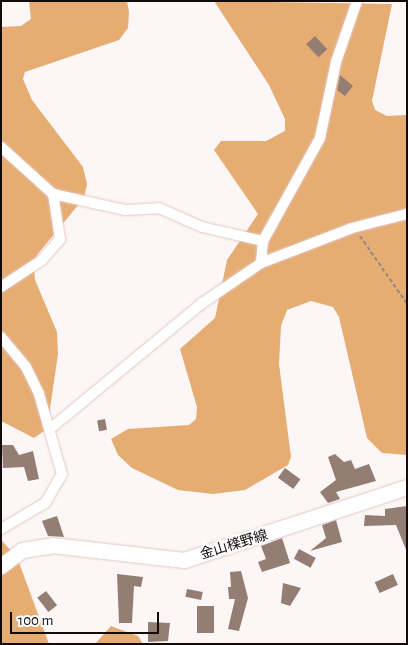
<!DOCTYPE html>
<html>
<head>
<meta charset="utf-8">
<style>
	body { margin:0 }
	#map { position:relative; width:408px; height:645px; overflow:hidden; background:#fcf6f6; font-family:"Alegreya Sans","Noto Sans JP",sans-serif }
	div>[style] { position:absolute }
	.forest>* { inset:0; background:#e6ad72 }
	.building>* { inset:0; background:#947d73; transform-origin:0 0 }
	.path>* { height:2px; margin-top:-1px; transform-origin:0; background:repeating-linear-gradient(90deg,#8f8787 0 4px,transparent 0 6.5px) }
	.roads { filter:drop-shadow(0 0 1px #e3c7c6) drop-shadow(0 0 1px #e3c7c6) }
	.minor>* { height:10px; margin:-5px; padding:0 5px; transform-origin:5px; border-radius:5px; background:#fff }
	.secondary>* { height:15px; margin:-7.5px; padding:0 7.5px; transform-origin:7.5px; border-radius:7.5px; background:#fff }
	span { translate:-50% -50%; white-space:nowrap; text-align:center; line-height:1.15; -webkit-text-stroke:4.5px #fff; paint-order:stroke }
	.street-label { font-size:14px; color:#140a0a }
	.frame { position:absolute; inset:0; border:2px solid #140a0a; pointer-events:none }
	.scale { position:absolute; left:10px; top:612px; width:149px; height:22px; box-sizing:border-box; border:2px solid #140a0a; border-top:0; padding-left:6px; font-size:15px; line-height:18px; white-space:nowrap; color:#140a0a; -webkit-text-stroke:4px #fff; paint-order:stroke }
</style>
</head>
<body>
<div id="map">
	<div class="forest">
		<div style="clip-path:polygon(29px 1px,127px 1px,129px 12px,128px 28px,119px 40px,25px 72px,23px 79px,32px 100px,83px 167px,87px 184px,84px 198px,37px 255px,34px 267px,35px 280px,57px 332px,58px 354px,47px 429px,34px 438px,1px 421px,1px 27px,21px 26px,31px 19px)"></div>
		<div style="clip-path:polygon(214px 1px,392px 4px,372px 101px,375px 110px,387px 116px,407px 115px,407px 455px,382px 453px,367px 438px,339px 317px,333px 307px,311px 301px,287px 310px,281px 326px,279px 364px,291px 457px,288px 465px,245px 490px,213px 494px,178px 490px,132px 468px,118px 455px,111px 439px,128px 429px,189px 425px,196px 419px,197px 407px,180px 349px,215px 318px,227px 260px,258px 214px,214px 150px,221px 141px,266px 141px,285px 131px,285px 119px,269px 85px)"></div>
		<div style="clip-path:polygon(1px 540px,17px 557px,49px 644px,1px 644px)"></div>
		<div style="clip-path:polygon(111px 626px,138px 636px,143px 644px,95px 644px)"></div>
	</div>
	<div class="building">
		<div style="left:315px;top:36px;width:18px;height:12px;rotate:47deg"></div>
		<div style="clip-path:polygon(340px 75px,353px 86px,345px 96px,337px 90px)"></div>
		<div style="left:105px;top:419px;width:11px;height:8px;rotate:80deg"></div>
		<div style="clip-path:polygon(2px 445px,13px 445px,19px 455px,33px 451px,39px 479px,28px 481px,24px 467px,3px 468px)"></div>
		<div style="clip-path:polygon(335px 454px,344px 462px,351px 460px,355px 469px,369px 464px,376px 481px,336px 492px,340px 499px,328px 503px,320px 492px,336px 480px,328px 457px)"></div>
		<div style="left:285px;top:468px;width:19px;height:12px;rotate:36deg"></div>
		<div style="clip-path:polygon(407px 506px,407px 552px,396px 525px,364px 526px,365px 515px,385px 516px,385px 509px)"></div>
		<div style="clip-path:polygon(57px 516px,64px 537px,48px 536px,42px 521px)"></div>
		<div style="clip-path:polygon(336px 520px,342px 542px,310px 551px,326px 538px,322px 525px)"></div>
		<div style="clip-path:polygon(282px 538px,290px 563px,262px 572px,258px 562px,266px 559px,261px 546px)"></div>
		<div style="left:299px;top:549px;width:19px;height:11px;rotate:28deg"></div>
		<div style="clip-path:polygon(241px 571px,248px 598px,239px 631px,228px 629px,235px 599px,229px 599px,228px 587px,231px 587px,230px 572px)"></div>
		<div style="clip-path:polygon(117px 574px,143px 577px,141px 587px,134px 586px,132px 623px,119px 623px)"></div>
		<div style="left:393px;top:574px;width:12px;height:20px;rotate:66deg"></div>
		<div style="clip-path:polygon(283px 583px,301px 588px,290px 606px,281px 603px)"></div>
		<div style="left:187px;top:589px;width:16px;height:8px;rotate:11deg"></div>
		<div style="left:46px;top:591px;width:18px;height:11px;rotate:52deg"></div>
		<div style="left:197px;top:606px;width:17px;height:27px"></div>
		<div style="clip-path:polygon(148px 622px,170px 623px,168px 641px,148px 642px)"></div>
	</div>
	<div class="path">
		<div style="left:360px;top:236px;width:83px;rotate:55.3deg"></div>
	</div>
	<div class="roads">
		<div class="minor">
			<div style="left:1px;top:147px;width:70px;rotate:42.1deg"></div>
			<div style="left:53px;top:194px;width:74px;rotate:12.5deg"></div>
			<div style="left:125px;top:210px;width:34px;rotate:-3deg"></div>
			<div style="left:159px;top:208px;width:47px;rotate:23.8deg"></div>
			<div style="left:202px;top:227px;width:63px;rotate:12.9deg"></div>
			<div style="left:261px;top:263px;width:22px;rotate:-85deg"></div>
			<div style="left:263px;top:241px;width:118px;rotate:-61deg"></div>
			<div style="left:320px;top:138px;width:78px;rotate:-78.1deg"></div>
			<div style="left:336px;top:62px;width:65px;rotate:-71deg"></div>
			<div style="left:1px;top:287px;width:49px;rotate:-33.4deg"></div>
			<div style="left:42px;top:260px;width:28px;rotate:-49deg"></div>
			<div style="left:60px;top:239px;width:46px;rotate:-98.8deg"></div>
			<div style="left:1px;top:337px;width:39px;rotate:50deg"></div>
			<div style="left:26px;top:367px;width:30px;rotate:64deg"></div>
			<div style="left:39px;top:394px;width:83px;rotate:74deg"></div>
			<div style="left:62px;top:474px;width:34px;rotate:120deg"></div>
			<div style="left:45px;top:503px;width:51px;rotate:149.4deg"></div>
			<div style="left:50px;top:429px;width:196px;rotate:-39.6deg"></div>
			<div style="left:201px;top:304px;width:73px;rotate:-34.3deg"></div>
			<div style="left:261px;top:263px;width:97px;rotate:-21deg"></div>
			<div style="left:352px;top:228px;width:57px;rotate:-14.3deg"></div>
		</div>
		<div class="secondary">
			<div style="left:1px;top:566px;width:26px;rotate:-37deg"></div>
			<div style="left:22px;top:550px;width:30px;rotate:-9deg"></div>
			<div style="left:52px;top:545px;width:133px;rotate:6.5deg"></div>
			<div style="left:184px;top:560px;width:235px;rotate:-18.1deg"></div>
		</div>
	</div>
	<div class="street-label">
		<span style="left:234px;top:545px;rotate:-17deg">金山檪野線</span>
	</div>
	<div class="frame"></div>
	<div class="scale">100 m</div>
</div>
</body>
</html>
